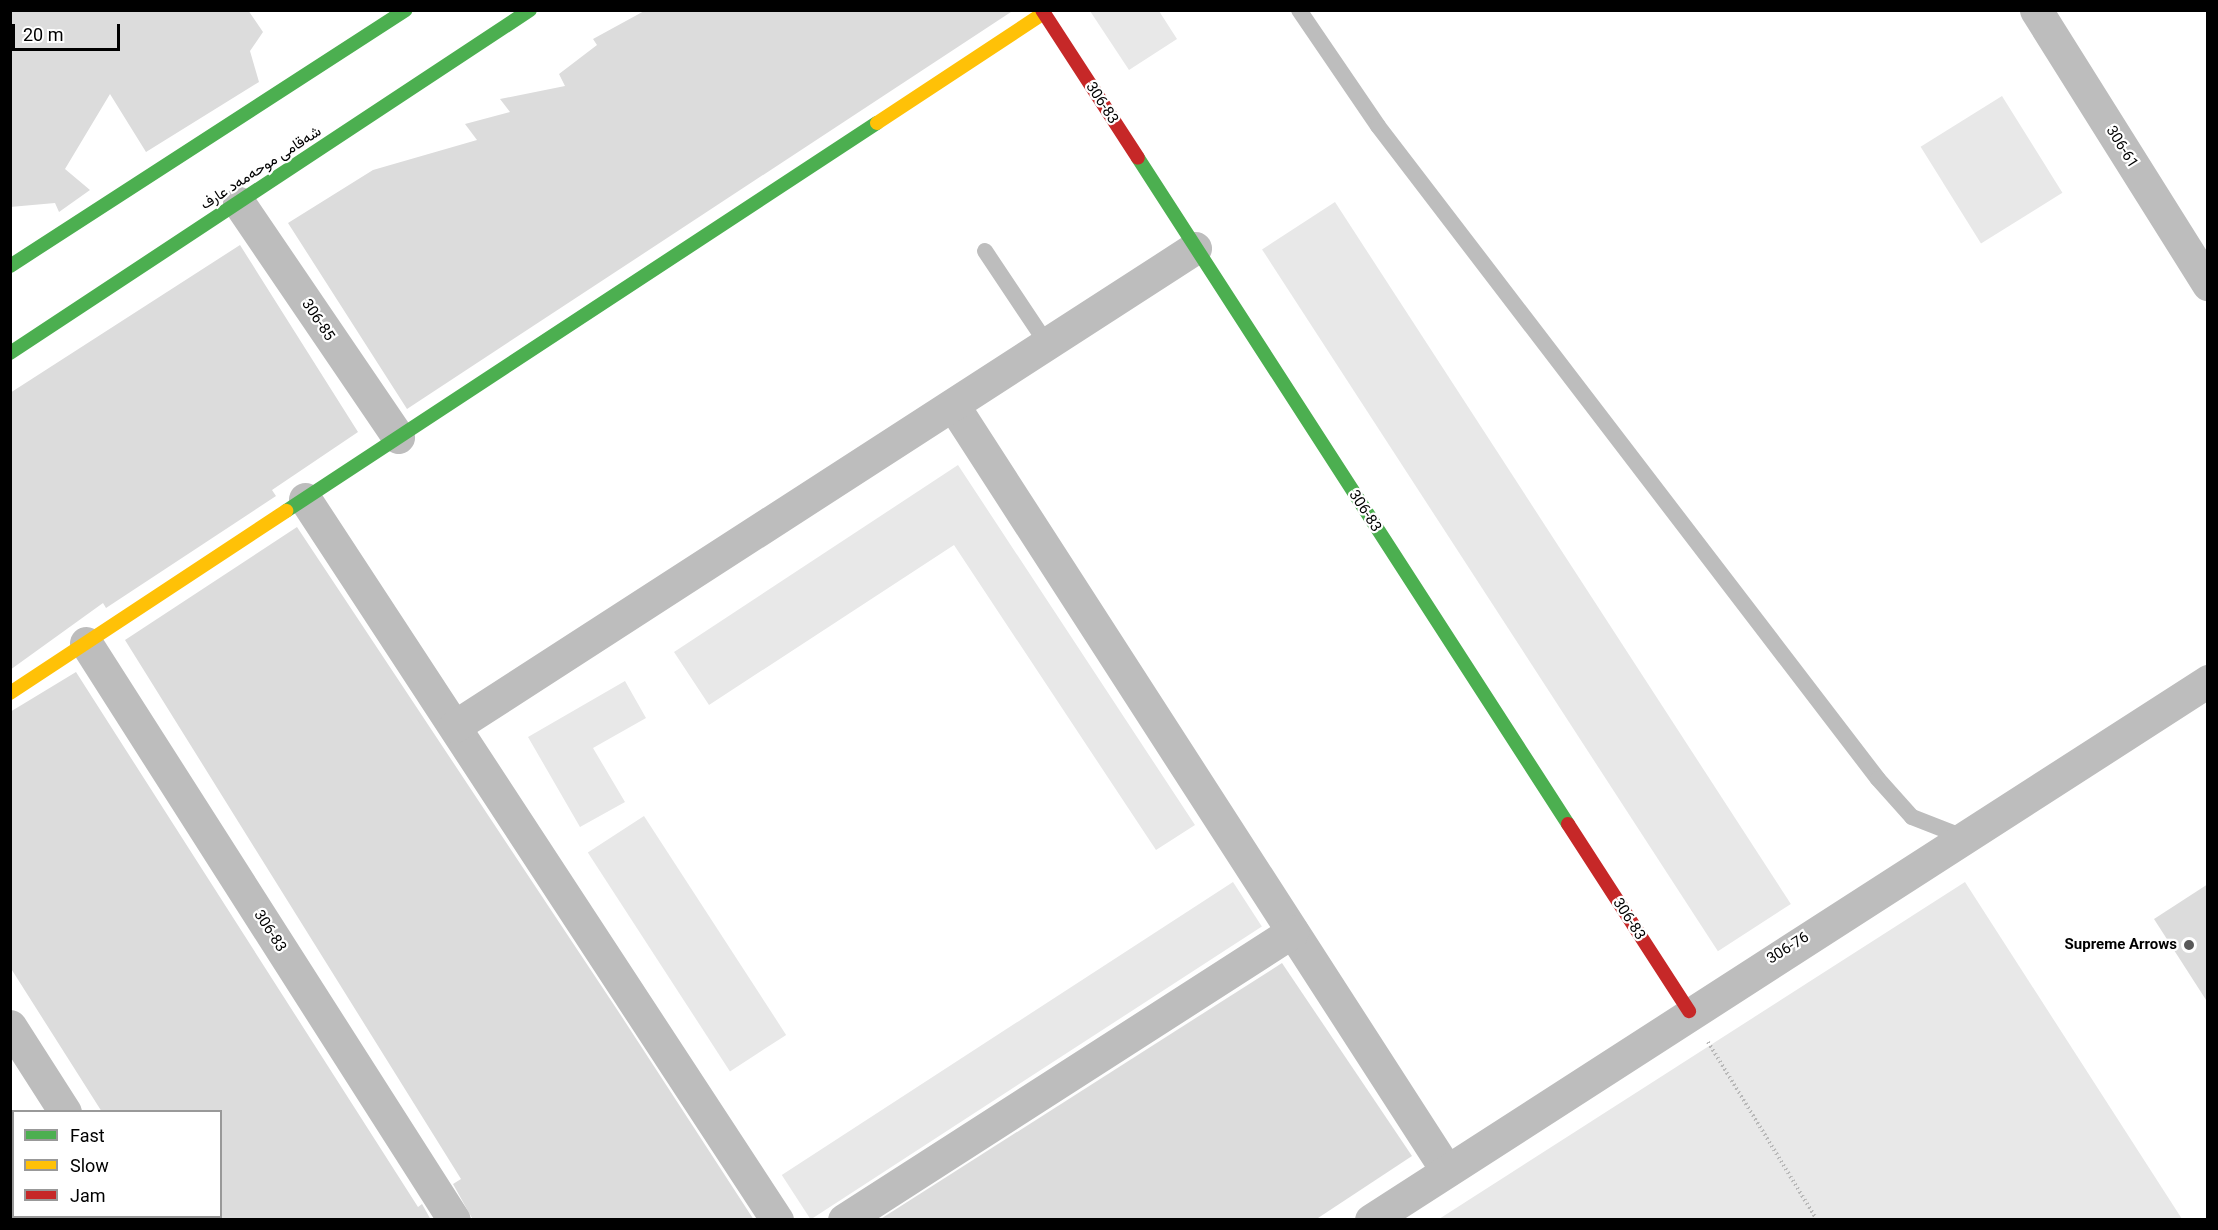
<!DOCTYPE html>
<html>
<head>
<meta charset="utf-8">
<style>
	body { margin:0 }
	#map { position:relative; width:2218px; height:1230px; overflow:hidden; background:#fff; font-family:Roboto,Vazirmatn,sans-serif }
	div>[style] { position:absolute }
	.green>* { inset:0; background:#e8e8e8; transform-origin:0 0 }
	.building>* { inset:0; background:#dcdcdc }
	.path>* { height:4px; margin-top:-2px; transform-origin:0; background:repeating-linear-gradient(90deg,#b8b8b8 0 1.5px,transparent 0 4.5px) }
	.lane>* { height:16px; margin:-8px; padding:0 8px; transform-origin:8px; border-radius:8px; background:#bdbdbd }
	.street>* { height:33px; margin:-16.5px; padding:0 16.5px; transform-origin:16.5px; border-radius:16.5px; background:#bdbdbd }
	.fast>* { height:14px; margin:-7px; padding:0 7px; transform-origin:7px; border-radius:7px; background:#4caf50 }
	.slow>* { height:14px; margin:-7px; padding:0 7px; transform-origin:7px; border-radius:7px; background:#ffc107 }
	.jam>* { height:14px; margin:-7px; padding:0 7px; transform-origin:7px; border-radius:7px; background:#c62828 }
	.dots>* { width:16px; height:16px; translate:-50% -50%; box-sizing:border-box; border:3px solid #fff; border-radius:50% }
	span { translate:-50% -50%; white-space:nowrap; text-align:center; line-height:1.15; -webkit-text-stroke:4.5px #fff; paint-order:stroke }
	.street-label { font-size:15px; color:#000 }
	.poi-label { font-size:15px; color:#000; font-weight:700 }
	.right { translate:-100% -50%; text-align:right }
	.frame { position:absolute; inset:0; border:12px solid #000; pointer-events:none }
	.legend { position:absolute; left:12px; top:1110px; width:210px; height:108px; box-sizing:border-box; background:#fff; border:2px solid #999; margin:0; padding:8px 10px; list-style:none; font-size:18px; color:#000 }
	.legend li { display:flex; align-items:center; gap:12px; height:30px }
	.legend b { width:30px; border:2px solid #999 }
	.scale { position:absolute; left:12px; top:24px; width:108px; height:27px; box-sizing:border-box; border:3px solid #000; border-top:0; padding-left:8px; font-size:18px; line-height:21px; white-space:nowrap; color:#000; -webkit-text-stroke:4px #fff; paint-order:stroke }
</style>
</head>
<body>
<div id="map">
	<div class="green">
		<div style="clip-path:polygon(1090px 11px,1159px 11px,1177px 39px,1129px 70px)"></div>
		<div style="left:2002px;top:96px;width:114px;height:96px;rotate:58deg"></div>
		<div style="left:1335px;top:202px;width:837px;height:87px;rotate:57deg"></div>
		<div style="clip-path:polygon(958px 465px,1195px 825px,1156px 850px,954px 545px,709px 705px,674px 652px)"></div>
		<div style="clip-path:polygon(625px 681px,646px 718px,593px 748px,625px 802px,580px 827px,528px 737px)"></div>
		<div style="left:644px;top:816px;width:261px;height:67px;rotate:57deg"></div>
		<div style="left:1233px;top:882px;width:53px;height:538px;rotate:57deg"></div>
		<div style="clip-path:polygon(1965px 882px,2182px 1219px,1439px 1219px)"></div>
	</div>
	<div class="building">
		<div style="clip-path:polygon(10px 10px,248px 10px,263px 32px,250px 51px,259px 82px,146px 152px,110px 94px,65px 169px,90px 190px,59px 212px,55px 203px,10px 207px)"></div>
		<div style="clip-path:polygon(646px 10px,1014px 10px,407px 409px,288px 223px,373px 170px,477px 140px,465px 124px,510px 112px,500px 99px,565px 86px,559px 74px,597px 45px,593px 39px)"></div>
		<div style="clip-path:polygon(240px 245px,358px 432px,272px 490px,276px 496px,106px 608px,103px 603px,10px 670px,10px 393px)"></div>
		<div style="clip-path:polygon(297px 527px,620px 1014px,754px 1220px,473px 1220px,453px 1184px,461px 1179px,125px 640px)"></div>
		<div style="clip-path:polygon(76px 672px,418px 1207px,422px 1204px,431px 1220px,220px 1220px,220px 1112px,102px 1112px,10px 967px,10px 712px)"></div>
		<div style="clip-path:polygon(2208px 884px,2208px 1003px,2154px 919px)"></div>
		<div style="clip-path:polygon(1282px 963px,1412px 1156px,1315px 1220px,879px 1220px)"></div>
	</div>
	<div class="path">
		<div style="left:1708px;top:1042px;width:209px;rotate:58.5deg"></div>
	</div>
	<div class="lane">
		<div style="left:1299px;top:10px;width:140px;rotate:55.7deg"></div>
		<div style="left:1378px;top:126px;width:822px;rotate:52.56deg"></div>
		<div style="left:1878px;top:779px;width:51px;rotate:48.2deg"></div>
		<div style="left:1912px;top:817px;width:55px;rotate:21.4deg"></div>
		<div style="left:985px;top:251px;width:112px;rotate:56.3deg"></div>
	</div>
	<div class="street">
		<div style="left:2036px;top:10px;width:324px;rotate:57.9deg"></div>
		<div style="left:239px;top:203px;width:283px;rotate:55.8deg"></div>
		<div style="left:953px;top:405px;width:911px;rotate:57.18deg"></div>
		<div style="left:305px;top:499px;width:862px;rotate:56.79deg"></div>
		<div style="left:86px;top:643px;width:684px;rotate:57.47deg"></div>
		<div style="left:455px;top:726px;width:881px;rotate:-32.86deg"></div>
		<div style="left:10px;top:1026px;width:102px;rotate:57.4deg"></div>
		<div style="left:132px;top:1216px;width:4px;rotate:63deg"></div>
		<div style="left:844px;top:1220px;width:533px;rotate:-32.74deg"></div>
		<div style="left:1371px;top:1220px;width:996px;rotate:-32.78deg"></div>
	</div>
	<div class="fast">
		<div style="left:1138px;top:158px;width:793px;rotate:57.15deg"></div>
		<div style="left:10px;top:266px;width:471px;rotate:-32.9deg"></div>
		<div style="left:10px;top:353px;width:623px;rotate:-33.41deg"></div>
		<div style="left:286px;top:511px;width:707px;rotate:-33.29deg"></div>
	</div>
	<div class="slow">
		<div style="left:877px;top:123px;width:200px;rotate:-33.4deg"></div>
		<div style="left:10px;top:693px;width:331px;rotate:-33.4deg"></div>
	</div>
	<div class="jam">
		<div style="left:1042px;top:10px;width:176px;rotate:57deg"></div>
		<div style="left:1568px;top:824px;width:223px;rotate:57.1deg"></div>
	</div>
	<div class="dots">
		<div style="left:2189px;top:945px;background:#595959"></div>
	</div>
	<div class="street-label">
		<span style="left:1102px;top:103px;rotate:57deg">306-83</span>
		<span style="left:2122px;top:147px;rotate:58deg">306-61</span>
		<span style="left:261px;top:168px;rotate:-33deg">شەقامی موحەمەد عارف</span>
		<span style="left:318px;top:320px;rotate:56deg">306-85</span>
		<span style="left:1365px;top:511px;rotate:57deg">306-83</span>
		<span style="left:1629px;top:919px;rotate:57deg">306-83</span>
		<span style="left:270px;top:931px;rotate:57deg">306-83</span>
		<span style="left:1788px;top:948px;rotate:-32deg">306-76</span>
	</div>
	<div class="poi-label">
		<span class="right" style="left:2177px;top:945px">Supreme Arrows</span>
	</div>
	<div class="frame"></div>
	<ul class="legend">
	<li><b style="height:8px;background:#4caf50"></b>Fast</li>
	<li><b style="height:8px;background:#ffc107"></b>Slow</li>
	<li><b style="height:8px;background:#c62828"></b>Jam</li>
	</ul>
	<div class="scale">20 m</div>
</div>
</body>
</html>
